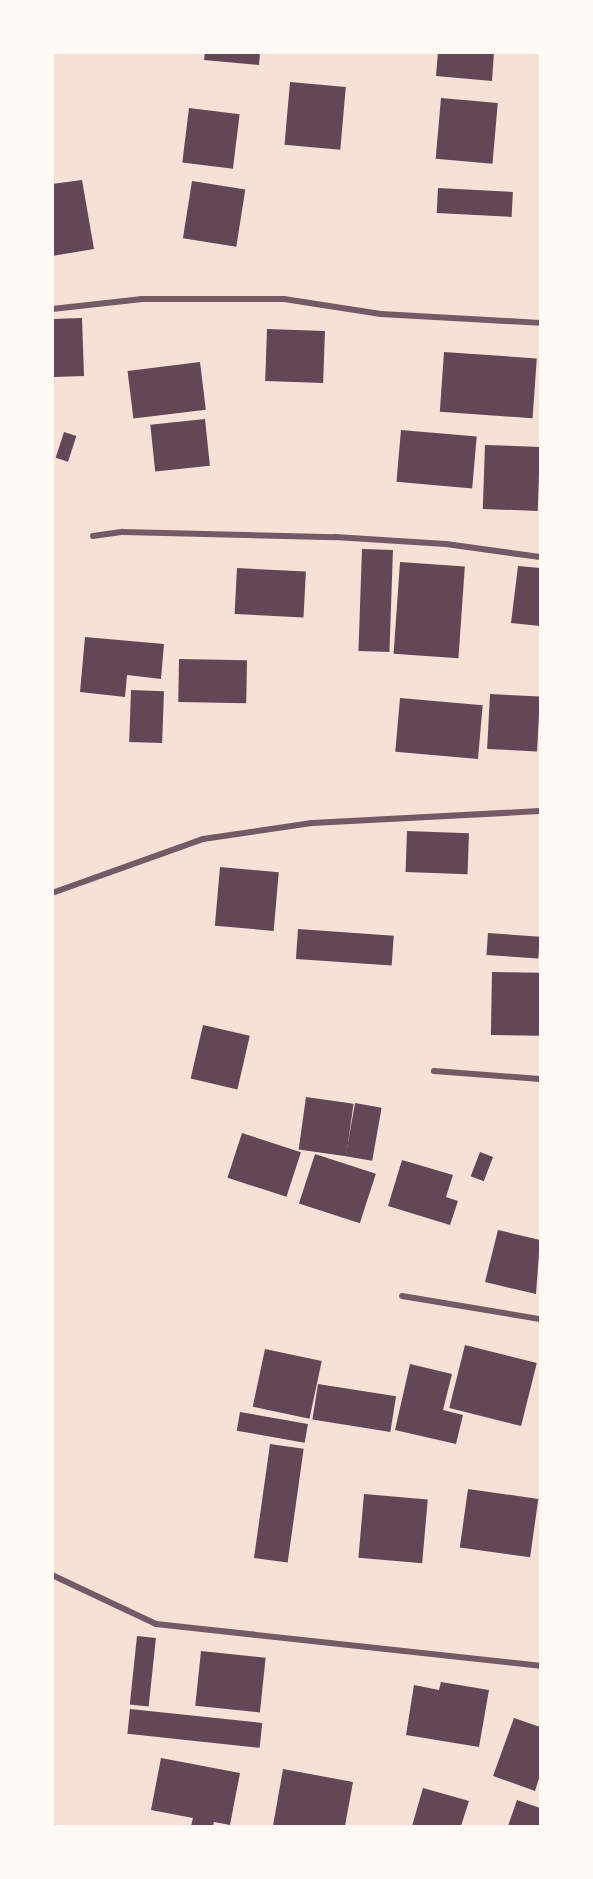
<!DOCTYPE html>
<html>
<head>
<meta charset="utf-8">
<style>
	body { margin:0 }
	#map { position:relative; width:593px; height:1879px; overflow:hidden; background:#f7e1d7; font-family:Commissioner,sans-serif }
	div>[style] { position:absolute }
	.building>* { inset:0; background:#644757; transform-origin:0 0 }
	.minor>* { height:6px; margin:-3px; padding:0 3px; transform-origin:3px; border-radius:3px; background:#755966 }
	span { translate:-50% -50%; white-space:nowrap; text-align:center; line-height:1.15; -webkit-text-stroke:4.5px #fffaf5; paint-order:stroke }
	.frame { position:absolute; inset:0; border:54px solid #fffaf5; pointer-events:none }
</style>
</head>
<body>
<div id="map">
	<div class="building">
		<div style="clip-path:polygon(205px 52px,260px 52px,259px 65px,204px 60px)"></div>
		<div style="clip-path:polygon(438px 52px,494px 52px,492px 81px,436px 76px)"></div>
		<div style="left:290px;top:82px;width:56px;height:63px;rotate:5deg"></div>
		<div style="left:441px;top:98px;width:57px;height:61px;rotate:5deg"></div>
		<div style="left:189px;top:108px;width:51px;height:55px;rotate:7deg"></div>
		<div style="clip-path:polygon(82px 180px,94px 249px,52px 256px,52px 184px)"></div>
		<div style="left:192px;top:181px;width:54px;height:58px;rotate:9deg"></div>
		<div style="left:438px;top:188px;width:75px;height:25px;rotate:3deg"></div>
		<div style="left:82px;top:318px;width:58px;height:30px;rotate:88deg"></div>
		<div style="left:267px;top:329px;width:58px;height:52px;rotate:2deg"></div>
		<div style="left:444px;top:352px;width:93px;height:60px;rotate:4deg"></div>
		<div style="left:200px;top:362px;width:48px;height:73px;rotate:83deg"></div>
		<div style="left:205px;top:419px;width:47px;height:55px;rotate:84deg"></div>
		<div style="left:401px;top:430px;width:76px;height:52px;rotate:5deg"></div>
		<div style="left:64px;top:432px;width:13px;height:27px;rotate:18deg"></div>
		<div style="left:485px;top:445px;width:55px;height:64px;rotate:2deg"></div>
		<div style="left:362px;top:549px;width:31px;height:102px;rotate:2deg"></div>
		<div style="left:400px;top:562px;width:65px;height:92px;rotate:4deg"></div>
		<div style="clip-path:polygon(518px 566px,540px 568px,540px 626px,511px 623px)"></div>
		<div style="left:237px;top:568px;width:69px;height:46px;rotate:3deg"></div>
		<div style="clip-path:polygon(85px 637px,164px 644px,161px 679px,127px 675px,125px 697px,80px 692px)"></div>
		<div style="left:179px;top:659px;width:68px;height:43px;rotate:1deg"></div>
		<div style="left:131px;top:690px;width:33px;height:52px;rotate:2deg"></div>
		<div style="left:490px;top:694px;width:50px;height:55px;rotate:3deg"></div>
		<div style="left:400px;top:698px;width:83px;height:54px;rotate:5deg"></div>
		<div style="left:407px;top:831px;width:62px;height:41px;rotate:2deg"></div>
		<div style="left:220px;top:867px;width:59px;height:59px;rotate:5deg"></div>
		<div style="left:298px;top:929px;width:96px;height:30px;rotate:4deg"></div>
		<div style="left:488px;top:933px;width:52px;height:22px;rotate:4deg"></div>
		<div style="left:492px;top:972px;width:48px;height:63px;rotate:1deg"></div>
		<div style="left:203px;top:1025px;width:48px;height:55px;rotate:13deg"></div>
		<div style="left:306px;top:1097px;width:48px;height:53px;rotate:8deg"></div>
		<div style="left:355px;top:1103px;width:27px;height:54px;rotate:10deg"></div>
		<div style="left:242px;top:1133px;width:62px;height:47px;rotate:18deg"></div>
		<div style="left:480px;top:1152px;width:14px;height:26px;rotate:21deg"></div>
		<div style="left:315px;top:1154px;width:64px;height:52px;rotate:18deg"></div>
		<div style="clip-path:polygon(402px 1160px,453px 1175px,446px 1197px,458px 1201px,450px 1225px,388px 1206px)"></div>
		<div style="clip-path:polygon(498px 1230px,540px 1240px,536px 1294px,485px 1282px)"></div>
		<div style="left:465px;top:1345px;width:74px;height:65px;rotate:14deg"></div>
		<div style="left:265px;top:1349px;width:58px;height:59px;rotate:12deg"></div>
		<div style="clip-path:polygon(410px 1364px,452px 1374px,443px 1410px,463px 1415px,456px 1444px,395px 1430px)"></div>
		<div style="left:318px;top:1384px;width:79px;height:36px;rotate:9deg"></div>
		<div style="left:240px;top:1412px;width:69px;height:19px;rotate:10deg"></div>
		<div style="left:270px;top:1444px;width:34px;height:115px;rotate:8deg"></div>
		<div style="left:468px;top:1489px;width:71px;height:59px;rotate:8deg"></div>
		<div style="left:364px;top:1494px;width:64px;height:64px;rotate:5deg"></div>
		<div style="left:137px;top:1636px;width:19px;height:69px;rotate:6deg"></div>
		<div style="left:201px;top:1651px;width:65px;height:55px;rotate:6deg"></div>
		<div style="clip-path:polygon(441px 1682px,489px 1690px,479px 1747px,406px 1735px,414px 1685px,439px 1690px)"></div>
		<div style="left:130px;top:1709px;width:133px;height:25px;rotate:6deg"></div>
		<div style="clip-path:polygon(514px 1718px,540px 1727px,540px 1775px,535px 1791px,493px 1776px)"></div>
		<div style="clip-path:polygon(161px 1758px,240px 1773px,230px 1825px,214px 1822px,213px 1826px,191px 1826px,193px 1818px,151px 1810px)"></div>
		<div style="clip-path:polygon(283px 1769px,353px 1782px,345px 1826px,273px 1826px)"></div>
		<div style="clip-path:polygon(423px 1788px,469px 1801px,461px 1826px,412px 1826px)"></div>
		<div style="clip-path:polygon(517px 1800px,540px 1808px,540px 1826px,508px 1826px)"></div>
	</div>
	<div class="minor">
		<div style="left:52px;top:309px;width:91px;rotate:-6.3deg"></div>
		<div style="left:142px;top:299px;width:142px"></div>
		<div style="left:284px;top:299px;width:98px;rotate:8.8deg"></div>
		<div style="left:381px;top:314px;width:159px;rotate:3.2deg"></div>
		<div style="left:93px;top:536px;width:30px;rotate:-8deg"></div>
		<div style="left:123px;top:532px;width:212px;rotate:1.4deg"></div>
		<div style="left:335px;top:537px;width:111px;rotate:3.6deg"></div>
		<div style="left:446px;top:544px;width:95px;rotate:7.9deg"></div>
		<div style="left:52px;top:893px;width:160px;rotate:-19.7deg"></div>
		<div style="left:203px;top:839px;width:110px;rotate:-8.4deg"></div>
		<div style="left:312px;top:823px;width:228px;rotate:-3deg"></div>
		<div style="left:434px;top:1071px;width:106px;rotate:4.3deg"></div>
		<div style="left:402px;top:1296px;width:140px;rotate:9.5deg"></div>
		<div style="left:52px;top:1575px;width:115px;rotate:25.2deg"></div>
		<div style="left:156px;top:1624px;width:386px;rotate:6.2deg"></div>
	</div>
	<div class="frame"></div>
</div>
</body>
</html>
